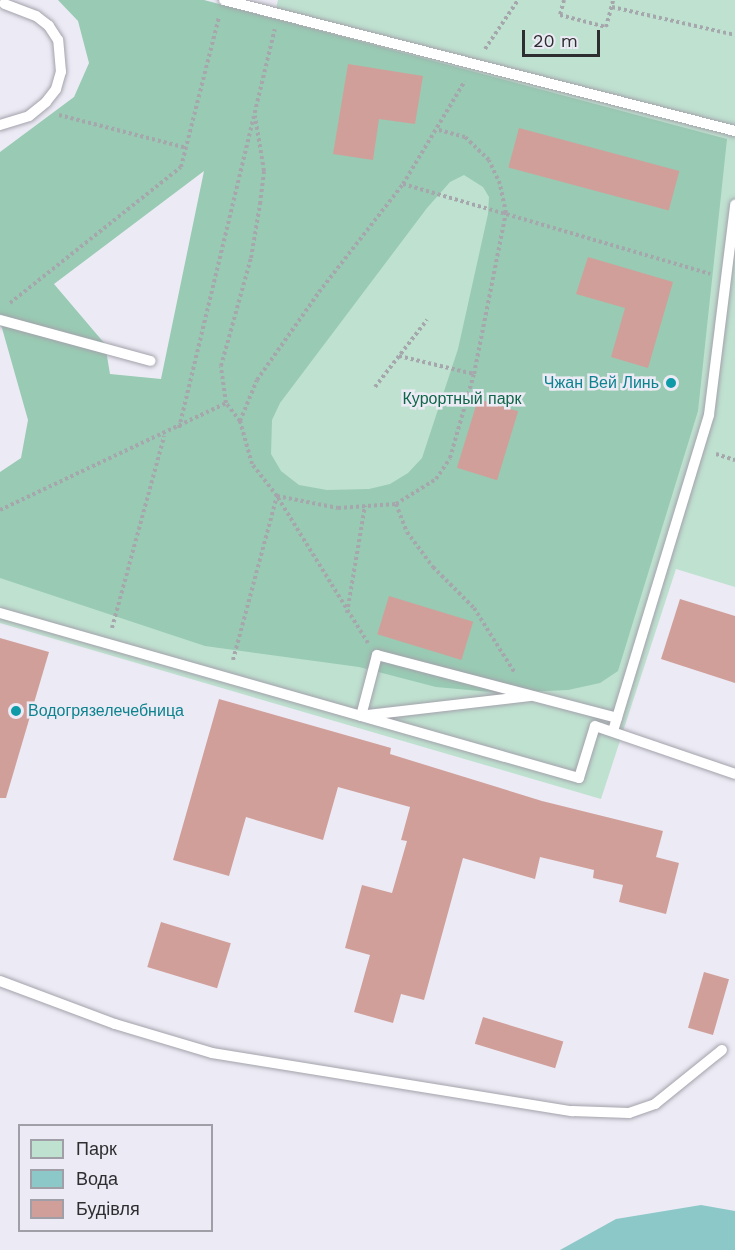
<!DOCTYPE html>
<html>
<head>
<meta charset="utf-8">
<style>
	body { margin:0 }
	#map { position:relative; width:735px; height:1250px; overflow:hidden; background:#ecebf5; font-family:"Work Sans",sans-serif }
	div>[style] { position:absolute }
	.green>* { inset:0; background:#bfe1d0 }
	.forest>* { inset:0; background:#99cab3 }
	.water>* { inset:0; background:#8dc8c9 }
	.building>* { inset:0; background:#d19f9a; transform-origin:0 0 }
	.path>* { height:4px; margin-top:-2px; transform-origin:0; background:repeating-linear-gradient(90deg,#a6a6ad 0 3px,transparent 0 6px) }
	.roads { filter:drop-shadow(0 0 2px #a3a2ab) drop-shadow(0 0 2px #a3a2ab) }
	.lane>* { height:10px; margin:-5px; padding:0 5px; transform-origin:5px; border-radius:5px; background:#fff }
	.bridges { filter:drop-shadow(0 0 2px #a3a2ab) drop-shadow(0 0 2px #a3a2ab) }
	.lane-bridge>* { height:10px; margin:-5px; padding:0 5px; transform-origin:5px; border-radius:5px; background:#fff }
	.dots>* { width:16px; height:16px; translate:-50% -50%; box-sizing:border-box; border:3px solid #ecebf5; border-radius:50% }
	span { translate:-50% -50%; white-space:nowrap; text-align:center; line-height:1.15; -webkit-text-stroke:5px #ecebf5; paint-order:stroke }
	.culture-label { font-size:16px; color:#0d838f }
	.right { translate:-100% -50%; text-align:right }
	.left { translate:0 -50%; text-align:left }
	.park-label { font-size:16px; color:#106649 }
	.legend { position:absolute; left:18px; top:1124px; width:195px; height:108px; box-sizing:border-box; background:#ecebf5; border:2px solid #a09fa7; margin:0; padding:8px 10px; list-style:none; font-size:18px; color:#2e2e31 }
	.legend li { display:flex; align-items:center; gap:12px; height:30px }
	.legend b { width:30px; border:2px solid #a09fa7 }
	.scale { position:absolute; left:522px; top:30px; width:78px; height:27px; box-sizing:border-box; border:3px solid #2e2e31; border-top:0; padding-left:8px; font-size:18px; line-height:21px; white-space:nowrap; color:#2e2e31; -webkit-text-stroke:4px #ecebf5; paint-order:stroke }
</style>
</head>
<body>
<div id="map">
	<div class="green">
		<div style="clip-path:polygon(278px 0,735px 0,735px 587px,676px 569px,601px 799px,0 623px,0 507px,176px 423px)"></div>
	</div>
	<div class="forest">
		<div style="clip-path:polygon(evenodd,58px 0,204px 0,727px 139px,698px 411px,618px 671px,600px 683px,568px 690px,502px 693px,436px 687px,359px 667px,205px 646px,0 578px,0 472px,21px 458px,28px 420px,0 321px,0 152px,74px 97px,89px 63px,78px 21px,58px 0,204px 171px,161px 379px,110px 374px,105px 344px,54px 284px,204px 171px,58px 0,464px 175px,483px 187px,489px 197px,488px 214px,458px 349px,422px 458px,408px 473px,390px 484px,369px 489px,327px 490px,299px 485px,281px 471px,271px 454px,272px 420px,280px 403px,427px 208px,450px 182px,464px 175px)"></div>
	</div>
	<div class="water">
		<div style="clip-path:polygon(701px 1205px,735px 1211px,735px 1250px,560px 1250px,616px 1219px)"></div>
	</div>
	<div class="building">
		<div style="clip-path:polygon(348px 64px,423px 76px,415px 124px,379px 119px,373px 160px,333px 154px)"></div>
		<div style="left:519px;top:128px;width:166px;height:41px;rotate:15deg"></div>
		<div style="clip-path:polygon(588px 257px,673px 282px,648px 368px,611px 357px,625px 308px,576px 294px)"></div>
		<div style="left:478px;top:399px;width:42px;height:72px;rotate:17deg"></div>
		<div style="left:389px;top:596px;width:88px;height:40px;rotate:17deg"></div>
		<div style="clip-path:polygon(680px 599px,735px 616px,735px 683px,661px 659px)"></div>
		<div style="clip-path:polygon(0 638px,49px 652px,6px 798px,0 798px)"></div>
		<div style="clip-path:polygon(219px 699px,391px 748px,390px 754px,542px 801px,663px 831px,656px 857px,679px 863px,666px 914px,619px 902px,623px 885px,593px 878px,594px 870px,540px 857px,535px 879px,463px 858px,424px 1000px,401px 994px,393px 1023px,354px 1012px,370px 955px,345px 948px,362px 885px,392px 893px,407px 841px,401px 840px,410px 807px,338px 787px,323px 840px,246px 817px,229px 876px,173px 860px)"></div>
		<div style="left:161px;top:922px;width:73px;height:47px;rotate:17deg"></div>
		<div style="left:704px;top:972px;width:26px;height:58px;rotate:16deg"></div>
		<div style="left:483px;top:1017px;width:84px;height:28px;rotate:17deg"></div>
	</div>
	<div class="path">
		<div style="left:564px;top:0;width:16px;rotate:105deg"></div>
		<div style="left:560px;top:15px;width:48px;rotate:14.6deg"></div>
		<div style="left:606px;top:27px;width:28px;rotate:-75deg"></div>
		<div style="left:612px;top:7px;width:126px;rotate:12.8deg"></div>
		<div style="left:485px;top:49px;width:59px;rotate:-56deg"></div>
		<div style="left:59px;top:115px;width:132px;rotate:14.5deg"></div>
		<div style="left:403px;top:184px;width:320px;rotate:16.3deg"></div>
		<div style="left:10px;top:303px;width:218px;rotate:-38.5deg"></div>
		<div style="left:181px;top:167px;width:155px;rotate:-75.8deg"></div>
		<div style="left:399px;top:356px;width:77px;rotate:13.5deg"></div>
		<div style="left:375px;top:387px;width:85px;rotate:-52.2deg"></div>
		<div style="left:240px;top:421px;width:23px;rotate:-128deg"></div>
		<div style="left:226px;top:403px;width:37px;rotate:-98deg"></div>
		<div style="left:221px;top:366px;width:112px;rotate:-74.5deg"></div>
		<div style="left:251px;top:258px;width:55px;rotate:-80.5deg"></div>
		<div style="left:260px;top:204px;width:33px;rotate:-83deg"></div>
		<div style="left:264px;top:171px;width:56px;rotate:-99.3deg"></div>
		<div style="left:179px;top:428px;width:410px;rotate:-76.5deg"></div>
		<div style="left:716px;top:454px;width:20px;rotate:18deg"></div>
		<div style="left:396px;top:504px;width:30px;rotate:69deg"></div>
		<div style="left:407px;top:532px;width:44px;rotate:53.4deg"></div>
		<div style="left:433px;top:567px;width:58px;rotate:45deg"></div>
		<div style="left:474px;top:608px;width:77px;rotate:57.8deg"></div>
		<div style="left:0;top:510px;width:250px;rotate:-25.3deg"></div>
		<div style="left:347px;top:613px;width:109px;rotate:-80.5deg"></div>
		<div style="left:112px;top:628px;width:199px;rotate:-74.8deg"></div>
		<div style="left:368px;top:643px;width:173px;rotate:-121.8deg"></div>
		<div style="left:277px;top:496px;width:41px;rotate:-128deg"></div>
		<div style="left:252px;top:464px;width:45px;rotate:-105.6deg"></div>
		<div style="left:240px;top:421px;width:44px;rotate:-67.5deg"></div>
		<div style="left:257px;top:380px;width:108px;rotate:-54.8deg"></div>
		<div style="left:319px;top:292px;width:137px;rotate:-52.1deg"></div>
		<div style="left:403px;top:184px;width:120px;rotate:-59deg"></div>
		<div style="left:233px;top:660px;width:170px;rotate:-75deg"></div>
		<div style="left:277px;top:496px;width:62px;rotate:11.1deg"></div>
		<div style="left:338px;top:508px;width:58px;rotate:-3.9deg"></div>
		<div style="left:396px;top:504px;width:47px;rotate:-32deg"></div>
		<div style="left:436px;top:479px;width:25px;rotate:-56deg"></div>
		<div style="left:450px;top:458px;width:87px;rotate:-74.1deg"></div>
		<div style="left:474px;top:374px;width:164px;rotate:-78.8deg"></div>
		<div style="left:506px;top:213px;width:30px;rotate:-102deg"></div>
		<div style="left:500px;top:184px;width:26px;rotate:-115deg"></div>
		<div style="left:489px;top:160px;width:33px;rotate:-136deg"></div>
		<div style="left:465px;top:137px;width:30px;rotate:-165deg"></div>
	</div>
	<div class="roads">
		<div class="lane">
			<div style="left:224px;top:0;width:528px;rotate:14.38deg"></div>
			<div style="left:0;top:320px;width:156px;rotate:15.2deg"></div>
			<div style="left:0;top:613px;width:602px;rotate:15.91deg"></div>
			<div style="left:579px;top:778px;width:54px;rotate:-72.9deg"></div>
			<div style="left:595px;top:726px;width:148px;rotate:18.9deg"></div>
			<div style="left:530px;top:696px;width:170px;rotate:173.3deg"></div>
			<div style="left:361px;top:716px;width:63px;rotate:-75.3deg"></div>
			<div style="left:377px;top:655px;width:248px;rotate:14.7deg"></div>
			<div style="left:613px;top:731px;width:330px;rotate:-73.1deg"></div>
			<div style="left:709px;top:415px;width:212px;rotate:-82.9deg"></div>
			<div style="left:0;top:981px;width:123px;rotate:20.5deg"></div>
			<div style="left:115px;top:1024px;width:101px;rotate:16.6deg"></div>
			<div style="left:212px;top:1053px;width:365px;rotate:9.2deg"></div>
			<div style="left:572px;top:1111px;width:57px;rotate:2deg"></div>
			<div style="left:629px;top:1113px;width:28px;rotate:-19deg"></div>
			<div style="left:655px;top:1104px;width:86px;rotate:-38.9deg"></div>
		</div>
	</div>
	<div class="bridges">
		<div class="lane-bridge">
			<div style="left:0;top:125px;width:30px;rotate:-17deg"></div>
			<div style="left:29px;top:116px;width:22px;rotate:-39deg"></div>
			<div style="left:46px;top:102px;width:16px;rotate:-52deg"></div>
			<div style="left:56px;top:89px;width:18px;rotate:-74deg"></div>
			<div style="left:61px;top:72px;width:32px;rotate:-95deg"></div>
			<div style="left:58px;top:40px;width:17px;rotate:-123deg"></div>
			<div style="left:49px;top:26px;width:16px;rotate:-142deg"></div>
			<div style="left:36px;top:16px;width:34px;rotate:-159deg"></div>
		</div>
	</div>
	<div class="dots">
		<div style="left:671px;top:383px;background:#0f9aa8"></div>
		<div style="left:16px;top:711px;background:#0f9aa8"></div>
	</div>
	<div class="culture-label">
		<span class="right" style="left:659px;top:383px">Чжан Вей Линь</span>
		<span class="left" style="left:28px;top:711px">Водогрязелечебница</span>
	</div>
	<div class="park-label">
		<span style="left:462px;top:399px">Курортный парк</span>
	</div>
	<ul class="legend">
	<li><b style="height:16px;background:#bfe1d0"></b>Парк</li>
	<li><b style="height:16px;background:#8dc8c9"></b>Вода</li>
	<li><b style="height:16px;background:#d19f9a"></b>Будівля</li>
	</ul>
	<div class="scale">20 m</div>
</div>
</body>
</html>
